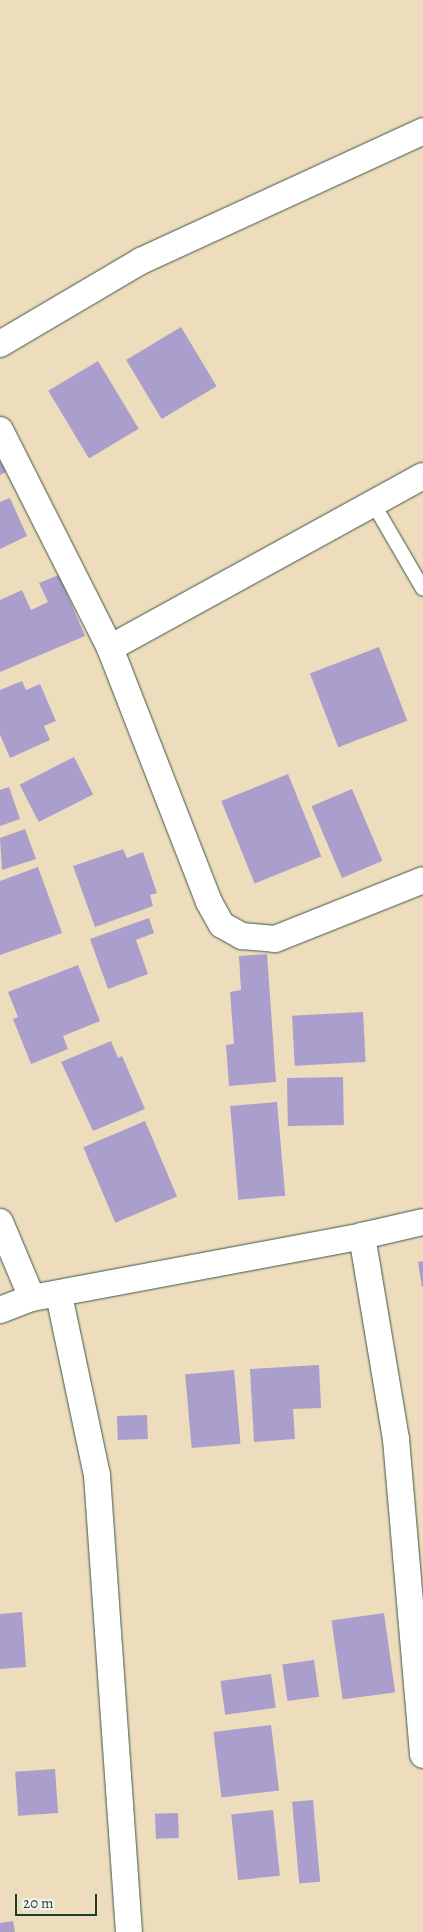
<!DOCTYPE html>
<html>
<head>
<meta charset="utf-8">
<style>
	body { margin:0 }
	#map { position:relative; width:423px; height:1932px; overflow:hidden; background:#edddbc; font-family:Alegreya,serif }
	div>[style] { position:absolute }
	.building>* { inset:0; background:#a99ecc; transform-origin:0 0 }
	.roads { filter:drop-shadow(0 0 1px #3e5548) drop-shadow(0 0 1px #3e5548) }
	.lane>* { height:14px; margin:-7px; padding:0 7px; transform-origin:7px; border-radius:7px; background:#fff }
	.street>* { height:26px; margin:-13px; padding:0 13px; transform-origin:13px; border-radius:13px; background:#fff }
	span { translate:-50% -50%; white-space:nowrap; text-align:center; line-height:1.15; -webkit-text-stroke:4.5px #f6f6f2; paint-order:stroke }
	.scale { position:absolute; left:15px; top:1894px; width:82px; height:22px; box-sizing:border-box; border:2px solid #1f3d34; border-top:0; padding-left:6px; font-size:15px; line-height:18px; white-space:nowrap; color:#1f3d34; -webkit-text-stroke:4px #f6f6f2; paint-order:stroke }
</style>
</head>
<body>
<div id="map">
	<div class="building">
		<div style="left:181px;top:327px;width:69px;height:64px;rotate:59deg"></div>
		<div style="left:98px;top:361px;width:79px;height:58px;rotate:59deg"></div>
		<div style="clip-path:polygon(0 461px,6px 472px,0 475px)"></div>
		<div style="clip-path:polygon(10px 498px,27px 536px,0 549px,0 502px)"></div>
		<div style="clip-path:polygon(59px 575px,85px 636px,0 672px,0 600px,22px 590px,31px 610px,48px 602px,39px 583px)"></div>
		<div style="left:379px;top:647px;width:79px;height:74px;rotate:69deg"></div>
		<div style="clip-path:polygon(22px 681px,26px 690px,40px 684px,56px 721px,44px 726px,50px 740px,10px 758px,0 735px,0 690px)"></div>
		<div style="left:74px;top:757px;width:42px;height:61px;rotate:63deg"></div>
		<div style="left:288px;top:774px;width:89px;height:72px;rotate:68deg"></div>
		<div style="clip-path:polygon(9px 787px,20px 819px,0 826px,0 790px)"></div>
		<div style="left:352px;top:789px;width:78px;height:44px;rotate:67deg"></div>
		<div style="clip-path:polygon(25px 829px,36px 859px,2px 870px,0 838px)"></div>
		<div style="clip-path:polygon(123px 849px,127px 858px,143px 852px,157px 893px,150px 895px,153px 906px,95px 927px,73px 866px)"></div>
		<div style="clip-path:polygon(38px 867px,62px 933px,0 955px,0 881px)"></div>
		<div style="clip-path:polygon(149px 918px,154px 933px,136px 940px,148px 974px,108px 989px,90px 939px)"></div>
		<div style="clip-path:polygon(267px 954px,276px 1082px,229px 1086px,226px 1045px,234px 1044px,230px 992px,241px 990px,239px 956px)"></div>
		<div style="clip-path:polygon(78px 965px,100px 1021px,63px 1036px,68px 1049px,31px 1064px,13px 1019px,18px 1017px,8px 992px)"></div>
		<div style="left:363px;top:1012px;width:50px;height:71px;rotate:87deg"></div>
		<div style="clip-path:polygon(111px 1041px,118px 1058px,122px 1056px,145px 1109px,93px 1131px,61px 1062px)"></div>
		<div style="left:343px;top:1077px;width:48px;height:56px;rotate:89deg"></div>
		<div style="left:277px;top:1102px;width:94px;height:47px;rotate:85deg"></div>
		<div style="left:145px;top:1121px;width:82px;height:67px;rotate:67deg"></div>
		<div style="clip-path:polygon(423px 1261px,423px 1287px,422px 1287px,418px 1262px)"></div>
		<div style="clip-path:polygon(319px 1365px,321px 1408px,293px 1409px,295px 1439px,254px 1442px,250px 1369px)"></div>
		<div style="left:234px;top:1370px;width:74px;height:49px;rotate:85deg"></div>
		<div style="left:147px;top:1415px;width:24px;height:30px;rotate:88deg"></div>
		<div style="clip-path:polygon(22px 1612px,26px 1667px,0 1669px,0 1614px)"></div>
		<div style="left:384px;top:1613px;width:80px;height:53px;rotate:82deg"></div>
		<div style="left:314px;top:1660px;width:37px;height:32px;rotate:82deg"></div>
		<div style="left:271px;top:1674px;width:34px;height:51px;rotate:82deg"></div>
		<div style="left:271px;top:1725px;width:66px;height:58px;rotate:83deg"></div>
		<div style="left:55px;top:1769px;width:44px;height:40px;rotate:86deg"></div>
		<div style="left:313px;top:1800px;width:82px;height:21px;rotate:85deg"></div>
		<div style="left:273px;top:1810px;width:66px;height:42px;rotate:84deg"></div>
		<div style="left:178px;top:1813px;width:25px;height:23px;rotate:88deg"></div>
		<div style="clip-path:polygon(13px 1921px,15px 1932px,0 1932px,0 1923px)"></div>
	</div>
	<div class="roads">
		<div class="lane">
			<div style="left:373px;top:503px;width:99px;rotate:59.8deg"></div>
		</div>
		<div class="street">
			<div style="left:0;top:344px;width:164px;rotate:-30.5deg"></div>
			<div style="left:141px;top:261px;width:311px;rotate:-24.7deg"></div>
			<div style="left:0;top:430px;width:244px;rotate:63.2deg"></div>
			<div style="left:110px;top:648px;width:273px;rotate:68.7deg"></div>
			<div style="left:209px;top:902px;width:26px;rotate:61deg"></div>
			<div style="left:222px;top:925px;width:23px;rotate:29deg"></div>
			<div style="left:242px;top:936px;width:33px;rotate:5deg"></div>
			<div style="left:275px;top:939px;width:159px;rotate:-21.7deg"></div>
			<div style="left:110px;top:648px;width:357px;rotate:-28.8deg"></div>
			<div style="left:0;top:1222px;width:82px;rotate:67.2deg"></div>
			<div style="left:362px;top:1236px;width:206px;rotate:80.5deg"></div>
			<div style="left:396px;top:1439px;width:317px;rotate:85.1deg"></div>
			<div style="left:59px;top:1295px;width:184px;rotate:78.1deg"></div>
			<div style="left:97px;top:1475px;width:458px;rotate:86deg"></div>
			<div style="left:0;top:1310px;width:34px;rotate:-21deg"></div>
			<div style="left:32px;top:1298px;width:336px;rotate:-10.6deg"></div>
			<div style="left:362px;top:1236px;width:63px;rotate:-12.9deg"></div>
		</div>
	</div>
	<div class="scale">20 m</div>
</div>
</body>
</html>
